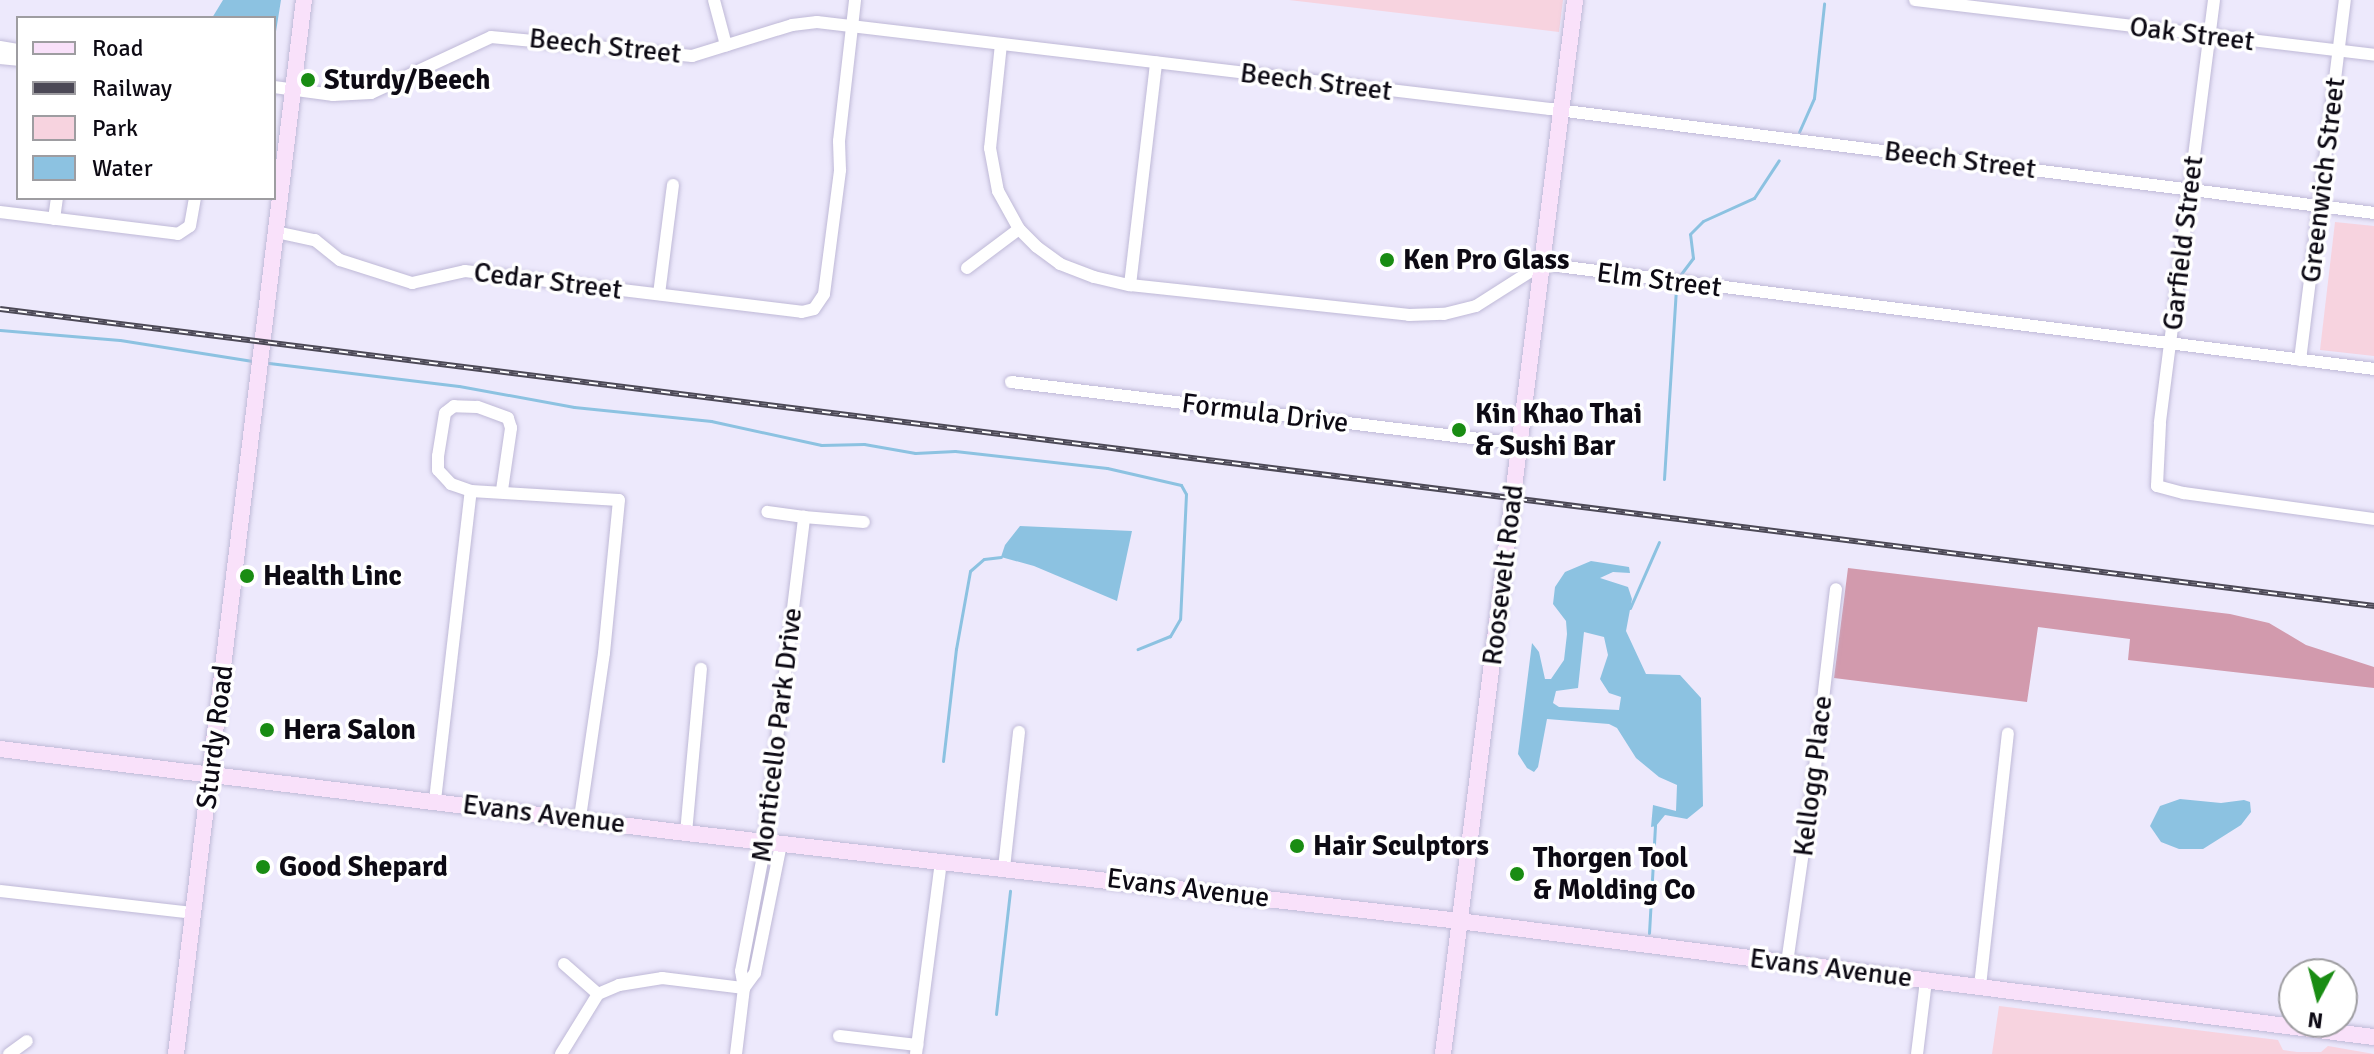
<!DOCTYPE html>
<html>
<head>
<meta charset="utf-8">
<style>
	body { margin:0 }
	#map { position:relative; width:2374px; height:1054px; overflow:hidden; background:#ede9fc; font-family:Signika,sans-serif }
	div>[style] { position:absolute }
	.green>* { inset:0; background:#f7d3df }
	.forest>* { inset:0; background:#d29aad }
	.water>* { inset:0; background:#8cc2e1 }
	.stream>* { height:3px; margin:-1.5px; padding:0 1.5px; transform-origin:1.5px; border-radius:1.5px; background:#8cc2e1 }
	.roads { filter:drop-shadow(0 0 2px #bfb9d7) drop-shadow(0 0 2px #bfb9d7) }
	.street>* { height:12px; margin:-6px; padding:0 6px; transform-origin:6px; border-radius:6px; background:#fff }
	.secondary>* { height:16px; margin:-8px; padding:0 8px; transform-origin:8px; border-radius:8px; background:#f9e1fa }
	.rail>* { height:6px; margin-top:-3px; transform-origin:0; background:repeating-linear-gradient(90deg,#fff 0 9px,#4c4956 0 18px); box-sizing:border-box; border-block:2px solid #4c4956 }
	.dots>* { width:22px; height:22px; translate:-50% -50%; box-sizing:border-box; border:4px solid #fff; border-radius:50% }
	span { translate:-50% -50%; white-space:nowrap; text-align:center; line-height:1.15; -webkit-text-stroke:7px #fff; paint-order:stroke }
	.street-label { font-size:28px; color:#0d0a14 }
	.poi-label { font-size:28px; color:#0d0a14; font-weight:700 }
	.left { translate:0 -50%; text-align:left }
	.legend { position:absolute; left:16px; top:16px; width:260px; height:184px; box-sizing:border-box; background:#fff; border:2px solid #9e9da1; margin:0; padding:10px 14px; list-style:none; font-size:24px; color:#0d0a14 }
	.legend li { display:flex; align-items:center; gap:16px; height:40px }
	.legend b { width:40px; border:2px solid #9e9da1 }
	.north { position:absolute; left:2278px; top:958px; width:80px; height:80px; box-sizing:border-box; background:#fff; border:2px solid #9e9da1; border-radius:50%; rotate:187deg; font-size:22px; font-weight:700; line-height:32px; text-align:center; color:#0d0a14 }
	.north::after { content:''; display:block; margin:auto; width:28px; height:36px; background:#198c13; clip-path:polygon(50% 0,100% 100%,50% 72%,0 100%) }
</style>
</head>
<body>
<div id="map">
	<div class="green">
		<div style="clip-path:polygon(1289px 0,1563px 0,1559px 32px)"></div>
		<div style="clip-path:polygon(2335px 222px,2374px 226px,2374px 356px,2320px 350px)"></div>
		<div style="clip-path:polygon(1999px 1006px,2278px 1040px,2283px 1050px,2297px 1052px,2321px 1052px,2328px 1046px,2374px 1054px,1992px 1054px)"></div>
	</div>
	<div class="forest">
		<div style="clip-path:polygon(1848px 568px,2230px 614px,2269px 623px,2306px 645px,2374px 667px,2374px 688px,2128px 660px,2130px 639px,2038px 627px,2027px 702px,1834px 678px)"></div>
	</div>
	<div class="water">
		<div style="clip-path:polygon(223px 0,281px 0,274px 44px,274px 18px,212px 18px)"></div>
		<div style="clip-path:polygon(1020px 526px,1132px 531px,1117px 601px,1034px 566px,1001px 557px,1005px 545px)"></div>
		<div style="clip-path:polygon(evenodd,1591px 561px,1629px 567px,1630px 573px,1613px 572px,1600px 578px,1628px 587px,1632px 599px,1626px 631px,1646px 674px,1680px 675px,1701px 698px,1703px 806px,1687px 819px,1665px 815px,1656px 826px,1651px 827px,1653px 805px,1676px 811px,1677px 785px,1659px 777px,1636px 758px,1617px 728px,1609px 724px,1547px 719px,1538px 767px,1534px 772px,1527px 768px,1518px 754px,1532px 643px,1539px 652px,1545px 679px,1551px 679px,1564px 660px,1567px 634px,1566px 621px,1553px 604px,1555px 587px,1565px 572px,1591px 561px,1584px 632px,1604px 637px,1608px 655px,1600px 679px,1609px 693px,1621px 697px,1619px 710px,1559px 707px,1553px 703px,1556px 691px,1578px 688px,1584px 632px)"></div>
		<div style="clip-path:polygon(2180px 799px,2221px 803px,2244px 800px,2250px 802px,2251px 812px,2241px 825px,2203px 849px,2179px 849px,2161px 842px,2150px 826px,2160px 806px)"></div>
	</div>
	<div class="stream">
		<div style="left:1799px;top:132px;width:37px;rotate:-66deg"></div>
		<div style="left:1814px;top:98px;width:95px;rotate:-83.9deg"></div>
		<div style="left:1681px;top:274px;width:20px;rotate:-53deg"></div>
		<div style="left:1693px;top:258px;width:24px;rotate:-97deg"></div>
		<div style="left:1690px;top:234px;width:18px;rotate:-45deg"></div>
		<div style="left:1703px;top:221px;width:56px;rotate:-24.3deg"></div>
		<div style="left:1754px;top:198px;width:45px;rotate:-56.7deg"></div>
		<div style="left:0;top:330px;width:120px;rotate:4.8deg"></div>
		<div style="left:120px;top:340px;width:134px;rotate:9deg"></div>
		<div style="left:269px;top:363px;width:191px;rotate:6.9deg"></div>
		<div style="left:459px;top:386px;width:117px;rotate:10.3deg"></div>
		<div style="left:574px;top:407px;width:138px;rotate:5.8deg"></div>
		<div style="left:711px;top:421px;width:113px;rotate:12.3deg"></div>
		<div style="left:821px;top:445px;width:43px;rotate:-1.3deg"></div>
		<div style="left:864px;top:444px;width:52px;rotate:10deg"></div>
		<div style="left:915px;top:453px;width:40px;rotate:-2.9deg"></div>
		<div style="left:955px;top:451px;width:153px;rotate:6.4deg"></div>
		<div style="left:1107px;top:468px;width:76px;rotate:12.9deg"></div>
		<div style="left:1181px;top:485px;width:10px;rotate:61deg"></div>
		<div style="left:1186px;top:494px;width:125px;rotate:92.7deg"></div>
		<div style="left:1180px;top:619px;width:20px;rotate:120deg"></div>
		<div style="left:1170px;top:636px;width:35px;rotate:158deg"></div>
		<div style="left:1664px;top:479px;width:189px;rotate:-86.4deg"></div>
		<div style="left:1630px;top:608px;width:72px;rotate:-66.3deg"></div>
		<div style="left:943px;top:761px;width:113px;rotate:-83.4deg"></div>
		<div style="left:956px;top:649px;width:79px;rotate:-79.8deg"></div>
		<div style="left:970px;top:571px;width:18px;rotate:-41deg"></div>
		<div style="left:984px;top:559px;width:17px;rotate:-7deg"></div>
		<div style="left:1649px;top:933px;width:108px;rotate:-86.8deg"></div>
		<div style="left:996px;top:1014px;width:124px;rotate:-83.5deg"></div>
	</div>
	<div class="roads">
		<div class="street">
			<div style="left:714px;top:0;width:47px;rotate:75.1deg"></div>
			<div style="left:1915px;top:0;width:462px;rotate:6.8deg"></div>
			<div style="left:2214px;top:0;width:427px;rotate:97.3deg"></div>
			<div style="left:2160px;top:424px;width:62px;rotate:92.8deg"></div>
			<div style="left:2157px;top:486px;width:28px;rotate:15deg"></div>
			<div style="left:2184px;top:493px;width:192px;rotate:7.8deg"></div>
			<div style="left:1001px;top:44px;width:105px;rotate:96deg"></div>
			<div style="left:990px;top:148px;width:44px;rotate:79.5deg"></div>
			<div style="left:998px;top:191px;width:43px;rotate:61.1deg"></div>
			<div style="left:1019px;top:229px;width:25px;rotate:45deg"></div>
			<div style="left:1037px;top:247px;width:29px;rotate:36deg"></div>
			<div style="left:1060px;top:264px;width:36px;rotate:21deg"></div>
			<div style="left:1094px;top:277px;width:37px;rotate:13deg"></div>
			<div style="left:1130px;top:285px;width:281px;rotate:6.1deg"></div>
			<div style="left:1409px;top:315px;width:35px;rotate:-2deg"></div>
			<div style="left:1444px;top:314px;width:33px;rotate:-14deg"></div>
			<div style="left:1476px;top:306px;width:78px;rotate:-32.5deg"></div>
			<div style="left:1542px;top:264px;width:839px;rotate:7.19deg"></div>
			<div style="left:0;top:47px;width:18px;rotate:9deg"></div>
			<div style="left:0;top:58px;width:18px;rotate:6deg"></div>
			<div style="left:274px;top:87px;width:60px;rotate:7.7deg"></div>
			<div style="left:333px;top:95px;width:38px;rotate:-3deg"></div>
			<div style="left:371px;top:93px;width:132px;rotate:-25deg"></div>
			<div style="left:491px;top:37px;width:202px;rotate:5.4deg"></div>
			<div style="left:692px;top:56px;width:105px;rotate:-17.2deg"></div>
			<div style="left:792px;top:25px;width:25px;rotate:-7deg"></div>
			<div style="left:817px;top:22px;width:738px;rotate:6.77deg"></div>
			<div style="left:1550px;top:109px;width:831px;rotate:7.19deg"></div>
			<div style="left:0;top:212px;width:179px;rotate:7deg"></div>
			<div style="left:178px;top:234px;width:14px;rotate:-34deg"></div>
			<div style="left:190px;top:226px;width:28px;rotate:-80deg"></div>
			<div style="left:54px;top:219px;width:21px;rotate:-82deg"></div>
			<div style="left:276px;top:232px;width:40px;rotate:12deg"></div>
			<div style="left:315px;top:240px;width:32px;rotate:39deg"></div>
			<div style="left:340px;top:260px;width:76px;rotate:17.7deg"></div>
			<div style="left:412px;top:283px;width:54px;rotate:-12.8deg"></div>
			<div style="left:465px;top:271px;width:339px;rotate:6.9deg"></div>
			<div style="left:802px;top:312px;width:12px;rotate:-14deg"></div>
			<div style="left:814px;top:309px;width:18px;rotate:-56deg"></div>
			<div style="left:824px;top:294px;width:125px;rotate:-82.6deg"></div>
			<div style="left:840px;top:170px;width:29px;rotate:-92deg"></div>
			<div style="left:839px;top:141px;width:142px;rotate:-83.5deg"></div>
			<div style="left:967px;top:268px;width:65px;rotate:-36.9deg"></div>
			<div style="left:1130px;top:285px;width:224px;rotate:-83.3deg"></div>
			<div style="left:659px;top:294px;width:110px;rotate:-82.7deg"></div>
			<div style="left:2300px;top:360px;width:363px;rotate:-82.9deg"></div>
			<div style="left:1011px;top:382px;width:513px;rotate:6.94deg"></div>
			<div style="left:502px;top:490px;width:63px;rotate:-81.7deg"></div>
			<div style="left:511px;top:428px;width:10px;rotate:-107deg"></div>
			<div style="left:508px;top:418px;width:33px;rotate:-160deg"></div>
			<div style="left:477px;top:407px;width:23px;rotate:-178deg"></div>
			<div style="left:454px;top:406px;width:11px;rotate:142deg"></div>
			<div style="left:445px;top:413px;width:44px;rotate:99.2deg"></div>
			<div style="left:438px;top:456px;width:14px;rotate:90deg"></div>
			<div style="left:438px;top:470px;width:19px;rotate:47deg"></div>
			<div style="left:451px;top:484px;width:21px;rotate:19deg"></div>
			<div style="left:471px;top:491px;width:148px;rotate:3.5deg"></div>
			<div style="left:619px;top:500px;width:154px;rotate:95.6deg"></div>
			<div style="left:604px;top:653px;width:167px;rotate:98.3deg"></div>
			<div style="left:804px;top:517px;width:60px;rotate:4.8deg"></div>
			<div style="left:435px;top:800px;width:311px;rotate:-83.4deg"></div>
			<div style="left:686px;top:833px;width:165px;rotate:-84.8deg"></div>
			<div style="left:1004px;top:868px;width:137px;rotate:-83.7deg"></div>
			<div style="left:0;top:891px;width:194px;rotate:6.5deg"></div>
			<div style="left:1787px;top:963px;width:189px;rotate:-81.8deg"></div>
			<div style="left:1814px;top:776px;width:188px;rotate:-83.3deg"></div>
			<div style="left:564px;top:964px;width:45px;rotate:41.4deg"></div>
			<div style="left:1980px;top:986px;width:254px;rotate:-83.7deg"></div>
			<div style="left:744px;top:988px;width:19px;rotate:-54deg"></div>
			<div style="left:755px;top:973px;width:132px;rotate:-78.6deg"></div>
			<div style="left:839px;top:1036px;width:79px;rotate:6.6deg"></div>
			<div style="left:9px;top:1054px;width:22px;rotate:-36deg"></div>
			<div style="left:561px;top:1054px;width:70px;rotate:-58.3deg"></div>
			<div style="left:598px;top:994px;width:23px;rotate:-23deg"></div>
			<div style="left:619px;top:985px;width:44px;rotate:-9.2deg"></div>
			<div style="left:662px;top:978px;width:83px;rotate:7deg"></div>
			<div style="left:736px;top:1054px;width:66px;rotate:-83.1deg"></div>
			<div style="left:744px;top:988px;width:17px;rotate:-100deg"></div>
			<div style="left:741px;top:971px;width:112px;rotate:-79.2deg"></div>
			<div style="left:762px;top:861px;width:347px;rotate:-83deg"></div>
			<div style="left:804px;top:517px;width:37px;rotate:-172deg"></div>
			<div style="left:916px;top:1054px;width:195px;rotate:-82.6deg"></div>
			<div style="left:1917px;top:1054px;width:74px;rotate:-83deg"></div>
		</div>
		<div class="secondary">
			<div style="left:0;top:749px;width:691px;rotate:6.98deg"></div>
			<div style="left:686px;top:833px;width:778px;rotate:6.49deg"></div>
			<div style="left:1459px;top:921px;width:922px;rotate:7.23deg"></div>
			<div style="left:176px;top:1054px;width:1062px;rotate:-83.08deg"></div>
			<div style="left:1443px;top:1054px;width:1062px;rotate:-82.86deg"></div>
		</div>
	</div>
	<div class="rail">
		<div style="left:0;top:309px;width:2393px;rotate:7.13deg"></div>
	</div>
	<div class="dots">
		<div style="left:308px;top:80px;background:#198c13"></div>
		<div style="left:1387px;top:260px;background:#198c13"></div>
		<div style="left:1459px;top:430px;background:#198c13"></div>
		<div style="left:247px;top:576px;background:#198c13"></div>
		<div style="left:267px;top:730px;background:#198c13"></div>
		<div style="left:1297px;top:846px;background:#198c13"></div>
		<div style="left:263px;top:867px;background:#198c13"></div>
		<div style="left:1517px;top:874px;background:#198c13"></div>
	</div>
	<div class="street-label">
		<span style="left:2192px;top:34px;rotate:7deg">Oak Street</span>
		<span style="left:605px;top:46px;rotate:6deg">Beech Street</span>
		<span style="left:1316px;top:82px;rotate:7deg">Beech Street</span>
		<span style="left:1960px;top:160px;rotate:7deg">Beech Street</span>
		<span style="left:2323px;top:180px;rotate:-83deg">Greenwich Street</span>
		<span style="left:2183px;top:243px;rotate:-83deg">Garfield Street</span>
		<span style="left:1659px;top:280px;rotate:7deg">Elm Street</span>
		<span style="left:548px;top:281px;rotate:7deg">Cedar Street</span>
		<span style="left:1265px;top:413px;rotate:7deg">Formula Drive</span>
		<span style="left:1503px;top:575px;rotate:-83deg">Roosevelt Road</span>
		<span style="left:777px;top:735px;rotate:-83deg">Monticello Park Drive</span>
		<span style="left:215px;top:737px;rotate:-83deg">Sturdy Road</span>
		<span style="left:1813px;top:776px;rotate:-83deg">Kellogg Place</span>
		<span style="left:544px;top:814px;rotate:7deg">Evans Avenue</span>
		<span style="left:1188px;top:888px;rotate:7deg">Evans Avenue</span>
		<span style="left:1831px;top:968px;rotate:7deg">Evans Avenue</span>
	</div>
	<div class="poi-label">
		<span class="left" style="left:324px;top:80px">Sturdy/Beech</span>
		<span class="left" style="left:1403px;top:260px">Ken Pro Glass</span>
		<span class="left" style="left:1475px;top:430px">Kin Khao Thai<br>&amp; Sushi Bar</span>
		<span class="left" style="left:263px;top:576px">Health Linc</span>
		<span class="left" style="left:283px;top:730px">Hera Salon</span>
		<span class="left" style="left:1313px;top:846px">Hair Sculptors</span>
		<span class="left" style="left:1533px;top:874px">Thorgen Tool<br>&amp; Molding Co</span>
		<span class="left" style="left:279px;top:867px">Good Shepard</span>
	</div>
	<ul class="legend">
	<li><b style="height:10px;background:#f9e1fa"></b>Road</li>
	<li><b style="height:10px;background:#4c4956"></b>Railway</li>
	<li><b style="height:22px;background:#f7d3df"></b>Park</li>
	<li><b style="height:22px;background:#8cc2e1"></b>Water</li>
	</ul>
	<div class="north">N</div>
</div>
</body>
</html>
